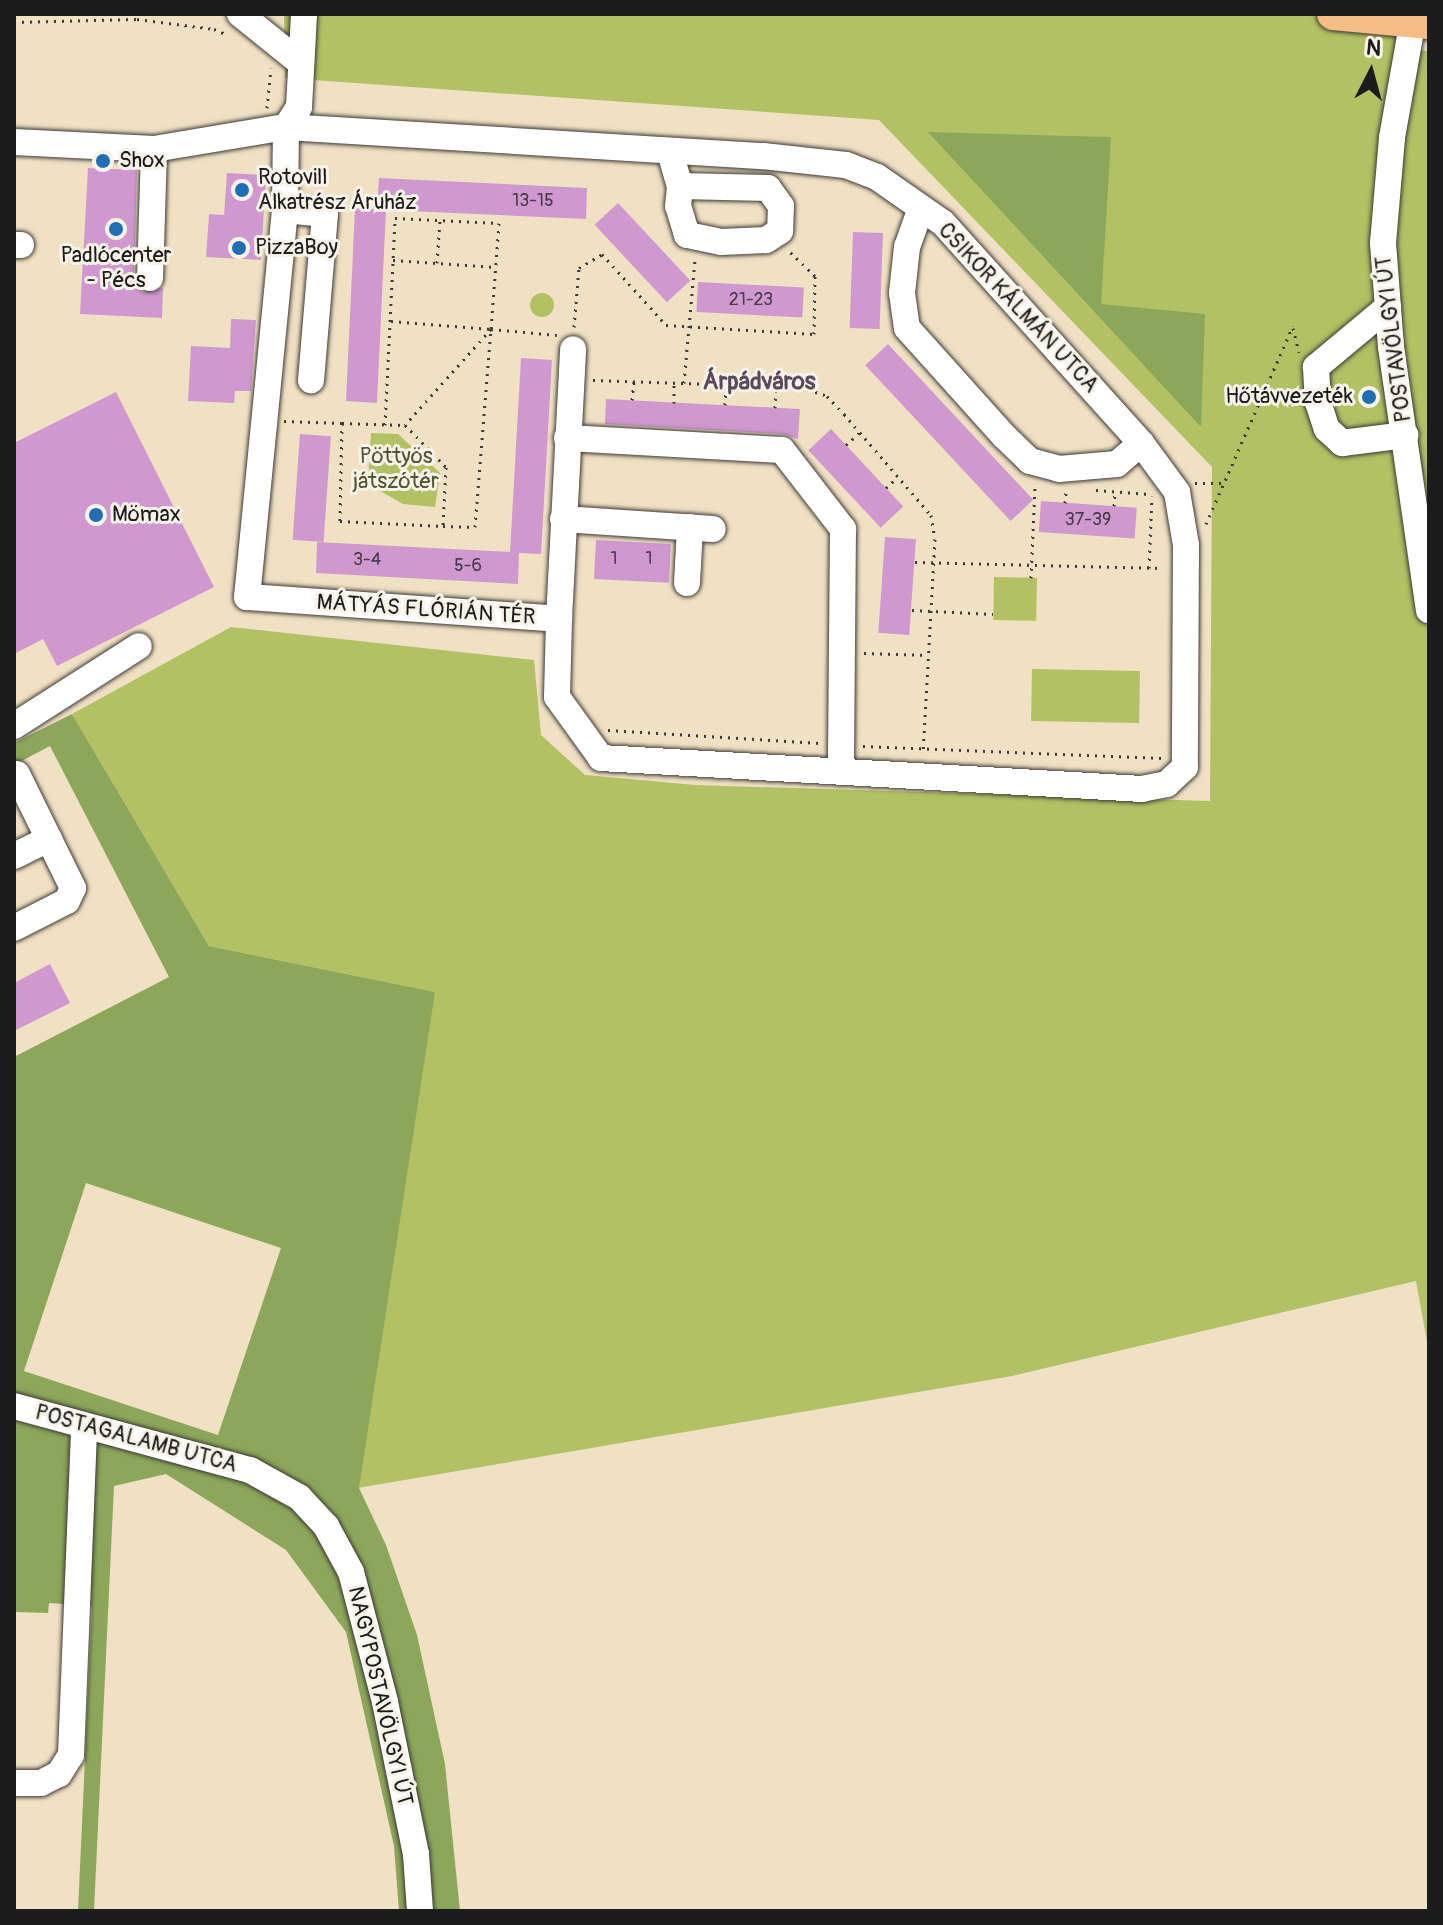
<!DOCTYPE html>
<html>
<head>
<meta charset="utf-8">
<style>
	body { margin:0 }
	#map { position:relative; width:1443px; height:1925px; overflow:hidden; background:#f1e1c4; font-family:Pangolin,sans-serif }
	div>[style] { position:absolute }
	.green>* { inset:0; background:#b1c164; transform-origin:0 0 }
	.round { border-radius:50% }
	.forest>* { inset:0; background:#8ca75a }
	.building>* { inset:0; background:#cf99cf; transform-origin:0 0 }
	.path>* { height:3px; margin-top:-1.5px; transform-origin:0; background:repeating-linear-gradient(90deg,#3c3a35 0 2px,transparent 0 8px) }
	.roads { filter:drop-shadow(0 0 2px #3c3a35) drop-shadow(0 0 2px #3c3a35) }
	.minor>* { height:26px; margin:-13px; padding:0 13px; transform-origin:13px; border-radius:13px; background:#fff }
	.major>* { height:32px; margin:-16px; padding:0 16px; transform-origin:16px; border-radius:16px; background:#f6be87 }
	.dots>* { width:22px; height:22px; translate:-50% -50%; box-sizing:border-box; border:4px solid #f7f3e8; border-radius:50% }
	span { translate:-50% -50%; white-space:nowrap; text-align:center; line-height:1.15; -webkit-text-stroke:6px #f7f3e8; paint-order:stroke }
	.number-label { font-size:18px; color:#493b49 }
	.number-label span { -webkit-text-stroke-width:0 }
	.poi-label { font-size:22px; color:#1c1c1c }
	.left { translate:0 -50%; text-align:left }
	.right { translate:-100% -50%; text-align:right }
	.street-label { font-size:22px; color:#1c1c1c }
	.park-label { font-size:22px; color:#505635 }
	.neighbourhood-label { font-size:24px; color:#5b485b; font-weight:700 }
	.frame { position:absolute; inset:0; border:16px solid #1c1c1c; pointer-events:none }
	.north { position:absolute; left:1331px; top:32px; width:80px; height:80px; -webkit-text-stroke:6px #f7f3e8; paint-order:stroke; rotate:6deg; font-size:22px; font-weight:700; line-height:32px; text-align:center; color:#1c1c1c }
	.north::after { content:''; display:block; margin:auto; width:28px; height:36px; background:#1c1c1c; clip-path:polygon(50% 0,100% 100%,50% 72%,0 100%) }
</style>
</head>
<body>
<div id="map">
	<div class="green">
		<div style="clip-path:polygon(284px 14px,1401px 14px,1408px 50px,1429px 51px,1429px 1353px,1416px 1281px,1012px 1376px,358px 1488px,434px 992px,209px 946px,72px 714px,231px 627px,534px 660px,541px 735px,585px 775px,695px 785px,1210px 801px,1212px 467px,879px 120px,285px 78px)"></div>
		<div class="round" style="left:530px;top:293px;width:24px;height:24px"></div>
		<div style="clip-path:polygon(371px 433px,398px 434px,440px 473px,435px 507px,403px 504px,368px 484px)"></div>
		<div style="left:994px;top:577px;width:43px;height:43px;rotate:1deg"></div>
		<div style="left:1032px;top:669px;width:108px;height:52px;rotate:1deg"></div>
	</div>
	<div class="forest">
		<div style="clip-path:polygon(928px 132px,1111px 137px,1101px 304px,1205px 314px,1201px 427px)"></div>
		<div style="clip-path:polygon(evenodd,72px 714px,209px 946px,435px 992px,359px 1488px,386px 1545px,417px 1635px,445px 1764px,460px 1911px,399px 1911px,394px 1846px,346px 1632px,286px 1550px,166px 1474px,114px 1486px,94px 1911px,78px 1911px,92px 1606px,49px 1603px,48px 1613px,14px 1612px,14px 1057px,169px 977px,50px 746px,14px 765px,14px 743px,72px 714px,86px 1183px,281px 1248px,218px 1435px,24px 1371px,86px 1183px)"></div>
	</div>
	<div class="building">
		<div style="clip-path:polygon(88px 168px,137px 170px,134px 278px,142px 292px,163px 288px,162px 318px,80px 314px)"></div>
		<div style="clip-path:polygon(227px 173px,266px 175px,261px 260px,206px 257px,209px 214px,224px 215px)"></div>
		<div style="clip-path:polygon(379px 178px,587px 188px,586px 219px,386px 210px,377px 403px,346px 401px,355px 208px,377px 209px)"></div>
		<div style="left:618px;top:203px;width:106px;height:32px;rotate:47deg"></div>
		<div style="left:853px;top:232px;width:30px;height:96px;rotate:2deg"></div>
		<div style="left:698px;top:282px;width:106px;height:30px;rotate:3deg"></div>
		<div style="clip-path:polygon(231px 319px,256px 320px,251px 391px,235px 391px,234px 403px,188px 401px,191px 346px,230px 348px)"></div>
		<div style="left:888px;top:344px;width:213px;height:31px;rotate:47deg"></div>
		<div style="clip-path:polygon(521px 358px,552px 360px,541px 554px,519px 553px,518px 584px,316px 573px,317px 542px,510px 552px)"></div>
		<div style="clip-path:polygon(116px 392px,214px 587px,57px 666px,43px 639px,14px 654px,14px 443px)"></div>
		<div style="clip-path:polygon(606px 399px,800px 409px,798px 439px,783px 434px,605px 424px)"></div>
		<div style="left:831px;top:429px;width:106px;height:31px;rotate:47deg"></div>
		<div style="left:300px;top:434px;width:31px;height:106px;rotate:4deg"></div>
		<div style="left:1041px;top:501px;width:96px;height:31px;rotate:4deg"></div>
		<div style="left:885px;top:537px;width:31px;height:96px;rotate:4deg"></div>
		<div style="left:596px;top:540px;width:75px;height:39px;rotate:3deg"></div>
		<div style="clip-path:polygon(50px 964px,70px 1003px,14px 1031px,14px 983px)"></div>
	</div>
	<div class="path">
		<div style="left:14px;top:22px;width:123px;rotate:-1.4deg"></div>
		<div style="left:137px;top:19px;width:78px;rotate:7.4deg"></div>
		<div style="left:214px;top:29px;width:15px;rotate:23deg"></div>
		<div style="left:267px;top:108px;width:40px;rotate:-84.3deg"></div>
		<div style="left:393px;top:260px;width:103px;rotate:3.9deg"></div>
		<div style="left:437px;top:263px;width:43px;rotate:-86deg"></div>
		<div style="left:391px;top:321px;width:100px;rotate:4.6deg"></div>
		<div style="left:574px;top:327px;width:59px;rotate:-85.2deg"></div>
		<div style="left:579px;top:268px;width:27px;rotate:-31deg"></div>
		<div style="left:602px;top:254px;width:96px;rotate:48deg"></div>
		<div style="left:666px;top:325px;width:148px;rotate:3.5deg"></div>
		<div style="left:814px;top:334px;width:58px;rotate:-89deg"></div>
		<div style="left:815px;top:276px;width:35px;rotate:-136deg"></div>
		<div style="left:1293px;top:328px;width:25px;rotate:76deg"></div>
		<div style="left:593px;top:380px;width:207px;rotate:1.9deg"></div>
		<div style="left:800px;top:387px;width:28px;rotate:18deg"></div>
		<div style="left:827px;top:396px;width:25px;rotate:47deg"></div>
		<div style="left:844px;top:414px;width:133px;rotate:49.3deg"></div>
		<div style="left:931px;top:515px;width:24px;rotate:81deg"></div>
		<div style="left:935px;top:539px;width:214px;rotate:93.2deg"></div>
		<div style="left:684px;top:383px;width:124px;rotate:-84.9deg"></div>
		<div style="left:632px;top:400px;width:19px;rotate:-84deg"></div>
		<div style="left:674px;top:403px;width:21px;rotate:-90deg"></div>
		<div style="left:725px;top:405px;width:20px;rotate:-87deg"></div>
		<div style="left:775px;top:408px;width:21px;rotate:-87deg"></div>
		<div style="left:284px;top:421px;width:58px;rotate:2deg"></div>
		<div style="left:342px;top:423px;width:98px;rotate:91.2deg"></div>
		<div style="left:340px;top:521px;width:103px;rotate:2.8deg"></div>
		<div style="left:443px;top:526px;width:32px;rotate:2deg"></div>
		<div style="left:475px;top:527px;width:199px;rotate:-85.4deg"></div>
		<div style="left:491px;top:329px;width:129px;rotate:131.9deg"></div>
		<div style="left:405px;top:425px;width:59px;rotate:45.7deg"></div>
		<div style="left:446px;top:467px;width:59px;rotate:92.9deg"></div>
		<div style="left:342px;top:423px;width:63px;rotate:1.8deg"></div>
		<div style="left:385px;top:425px;width:207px;rotate:-87.2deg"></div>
		<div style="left:395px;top:218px;width:104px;rotate:2.8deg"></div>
		<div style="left:499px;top:223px;width:106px;rotate:94.3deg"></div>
		<div style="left:491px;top:329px;width:66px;rotate:5.2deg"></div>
		<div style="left:846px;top:445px;width:19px;rotate:-43deg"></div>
		<div style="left:1195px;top:483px;width:28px"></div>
		<div style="left:886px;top:488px;width:16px;rotate:-43deg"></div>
		<div style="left:1096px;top:490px;width:53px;rotate:4.3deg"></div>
		<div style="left:1065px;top:503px;width:11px;rotate:-85deg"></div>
		<div style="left:1114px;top:506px;width:15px;rotate:-86deg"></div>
		<div style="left:1206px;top:524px;width:216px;rotate:-66.3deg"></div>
		<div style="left:915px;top:562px;width:248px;rotate:1.4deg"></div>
		<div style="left:1149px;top:568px;width:72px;rotate:-87.6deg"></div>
		<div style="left:1031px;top:578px;width:92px;rotate:-87.5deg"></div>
		<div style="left:912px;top:610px;width:81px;rotate:2.8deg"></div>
		<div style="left:864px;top:653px;width:64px;rotate:1.8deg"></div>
		<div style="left:608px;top:730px;width:212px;rotate:3.5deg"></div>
		<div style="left:863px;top:746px;width:300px;rotate:2.3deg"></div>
	</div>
	<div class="roads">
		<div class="minor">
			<div style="left:240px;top:14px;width:78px;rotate:38.8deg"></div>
			<div style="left:1414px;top:14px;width:126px;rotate:100.1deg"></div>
			<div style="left:1392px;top:138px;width:105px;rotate:94.9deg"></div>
			<div style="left:1383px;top:243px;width:104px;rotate:85.6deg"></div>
			<div style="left:1391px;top:347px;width:266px;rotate:81.8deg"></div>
			<div style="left:286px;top:127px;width:83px;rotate:90.7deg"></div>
			<div style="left:285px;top:210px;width:389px;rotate:95.6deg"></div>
			<div style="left:247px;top:597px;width:313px;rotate:4deg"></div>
			<div style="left:559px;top:619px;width:270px;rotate:-87deg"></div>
			<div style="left:286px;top:127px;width:24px;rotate:-57deg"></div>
			<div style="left:299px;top:107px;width:93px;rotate:-86.9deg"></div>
			<div style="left:14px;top:142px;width:140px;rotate:2.9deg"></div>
			<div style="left:154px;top:149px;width:134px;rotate:-9.5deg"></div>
			<div style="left:286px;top:127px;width:478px;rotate:3.5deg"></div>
			<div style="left:763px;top:156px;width:83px;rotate:6.2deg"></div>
			<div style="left:846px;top:165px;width:33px;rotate:21deg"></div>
			<div style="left:877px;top:177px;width:80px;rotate:34.9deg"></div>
			<div style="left:943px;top:223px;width:296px;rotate:48deg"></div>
			<div style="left:1141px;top:443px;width:61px;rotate:53.7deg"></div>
			<div style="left:1177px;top:492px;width:54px;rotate:80.4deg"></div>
			<div style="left:1186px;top:545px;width:222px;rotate:90.3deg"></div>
			<div style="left:1185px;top:767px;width:25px;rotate:137deg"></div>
			<div style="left:1167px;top:784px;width:25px;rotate:169deg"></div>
			<div style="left:1142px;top:789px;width:542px;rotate:-176.72deg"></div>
			<div style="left:601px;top:758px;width:75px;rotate:-125.8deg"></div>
			<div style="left:557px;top:697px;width:78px;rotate:-88.5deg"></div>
			<div style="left:670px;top:152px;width:35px;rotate:74deg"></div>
			<div style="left:680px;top:186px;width:88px;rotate:1.3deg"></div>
			<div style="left:768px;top:188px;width:22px;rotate:54deg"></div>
			<div style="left:781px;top:206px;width:25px;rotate:92deg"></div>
			<div style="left:780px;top:231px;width:17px;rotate:147deg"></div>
			<div style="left:766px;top:240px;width:45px;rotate:177.5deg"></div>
			<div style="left:721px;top:242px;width:35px;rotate:-168deg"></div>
			<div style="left:687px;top:235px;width:30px;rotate:-107deg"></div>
			<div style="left:678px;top:206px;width:20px;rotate:-84deg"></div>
			<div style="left:921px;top:208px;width:41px;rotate:109.7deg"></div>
			<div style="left:907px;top:247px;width:46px;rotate:96.2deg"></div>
			<div style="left:902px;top:293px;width:35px;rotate:82deg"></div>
			<div style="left:907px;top:328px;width:145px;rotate:48.1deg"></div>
			<div style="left:1004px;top:436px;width:36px;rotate:44deg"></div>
			<div style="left:1030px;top:461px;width:30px;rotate:15deg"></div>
			<div style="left:1059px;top:469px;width:58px;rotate:-4.9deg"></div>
			<div style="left:1117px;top:464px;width:32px;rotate:-41deg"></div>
			<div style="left:285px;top:210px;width:40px;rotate:5.7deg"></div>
			<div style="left:325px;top:214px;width:167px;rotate:94.8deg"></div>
			<div style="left:14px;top:245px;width:7px"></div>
			<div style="left:150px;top:278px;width:129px;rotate:-88.2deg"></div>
			<div style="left:1388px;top:307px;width:94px;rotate:140.2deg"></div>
			<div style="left:1316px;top:367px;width:35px;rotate:87deg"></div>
			<div style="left:1318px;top:402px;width:28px;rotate:72deg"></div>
			<div style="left:1327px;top:429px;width:21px;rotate:43deg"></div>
			<div style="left:1342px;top:443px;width:64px;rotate:-7.2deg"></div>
			<div style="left:567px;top:438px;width:215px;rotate:3.2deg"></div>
			<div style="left:782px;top:450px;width:100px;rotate:52.3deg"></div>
			<div style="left:843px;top:529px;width:242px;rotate:90.5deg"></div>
			<div style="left:563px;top:519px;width:150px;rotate:3.8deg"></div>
			<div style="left:687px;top:583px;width:56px;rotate:-86.9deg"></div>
			<div style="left:14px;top:726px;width:148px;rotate:-32.6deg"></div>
			<div style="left:14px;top:856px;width:39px;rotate:-26deg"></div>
			<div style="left:14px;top:928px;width:59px;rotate:-27deg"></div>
			<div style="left:67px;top:901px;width:14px;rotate:-65deg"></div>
			<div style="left:73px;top:888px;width:127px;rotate:-116.2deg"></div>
			<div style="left:14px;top:1406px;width:245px;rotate:15.2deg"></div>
			<div style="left:250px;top:1470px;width:56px;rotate:28.9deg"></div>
			<div style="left:299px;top:1497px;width:40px;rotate:47deg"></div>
			<div style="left:326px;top:1526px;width:52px;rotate:61.5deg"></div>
			<div style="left:351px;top:1572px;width:134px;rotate:75.3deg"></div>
			<div style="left:385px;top:1702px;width:155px;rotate:78.5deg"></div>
			<div style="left:416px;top:1854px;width:57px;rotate:86deg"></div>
			<div style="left:14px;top:1783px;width:27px"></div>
			<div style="left:41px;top:1783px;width:20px;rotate:-27deg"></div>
			<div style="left:59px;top:1774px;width:22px;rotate:-58deg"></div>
			<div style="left:71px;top:1755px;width:329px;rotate:-87.7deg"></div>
		</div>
		<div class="major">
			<div style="left:1333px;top:14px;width:96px;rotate:5.4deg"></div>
		</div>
	</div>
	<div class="dots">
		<div style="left:103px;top:161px;background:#1f6fb2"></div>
		<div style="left:242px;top:190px;background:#1f6fb2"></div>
		<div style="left:116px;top:229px;background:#1f6fb2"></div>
		<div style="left:239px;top:248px;background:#1f6fb2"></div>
		<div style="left:1369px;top:397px;background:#1f6fb2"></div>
		<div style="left:96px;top:515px;background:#1f6fb2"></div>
	</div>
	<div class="number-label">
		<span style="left:533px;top:201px">13-15</span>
		<span style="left:751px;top:300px">21-23</span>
		<span style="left:1088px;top:520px">37-39</span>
		<span style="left:614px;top:559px">1</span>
		<span style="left:649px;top:559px">1</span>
		<span style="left:367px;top:560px">3-4</span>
		<span style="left:468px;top:566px">5-6</span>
	</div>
	<div class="poi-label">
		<span class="left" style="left:119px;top:161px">Shox</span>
		<span class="left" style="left:258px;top:190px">Rotovill<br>Alkatrész Áruház</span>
		<span class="left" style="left:255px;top:248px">PizzaBoy</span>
		<span style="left:116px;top:268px">Padlócenter<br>- Pécs</span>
		<span class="right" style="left:1353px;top:397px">Hőtávvezeték</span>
		<span class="left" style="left:112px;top:515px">Mömax</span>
	</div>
	<div class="street-label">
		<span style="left:1018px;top:308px;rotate:47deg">CSIKOR KÁLMÁN UTCA</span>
		<span style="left:1394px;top:339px;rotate:-97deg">POSTAVÖLGYI ÚT</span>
		<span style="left:426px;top:610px;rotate:4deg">MÁTYÁS FLÓRIÁN TÉR</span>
		<span style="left:136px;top:1439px;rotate:15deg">POSTAGALAMB UTCA</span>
		<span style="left:380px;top:1696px;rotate:77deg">NAGYPOSTAVÖLGYI ÚT</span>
	</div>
	<div class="park-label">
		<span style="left:396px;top:469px">Pöttyös<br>játszótér</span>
	</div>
	<div class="neighbourhood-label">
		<span style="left:759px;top:382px">Árpádváros</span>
	</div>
	<div class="frame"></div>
	<div class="north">N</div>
</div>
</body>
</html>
